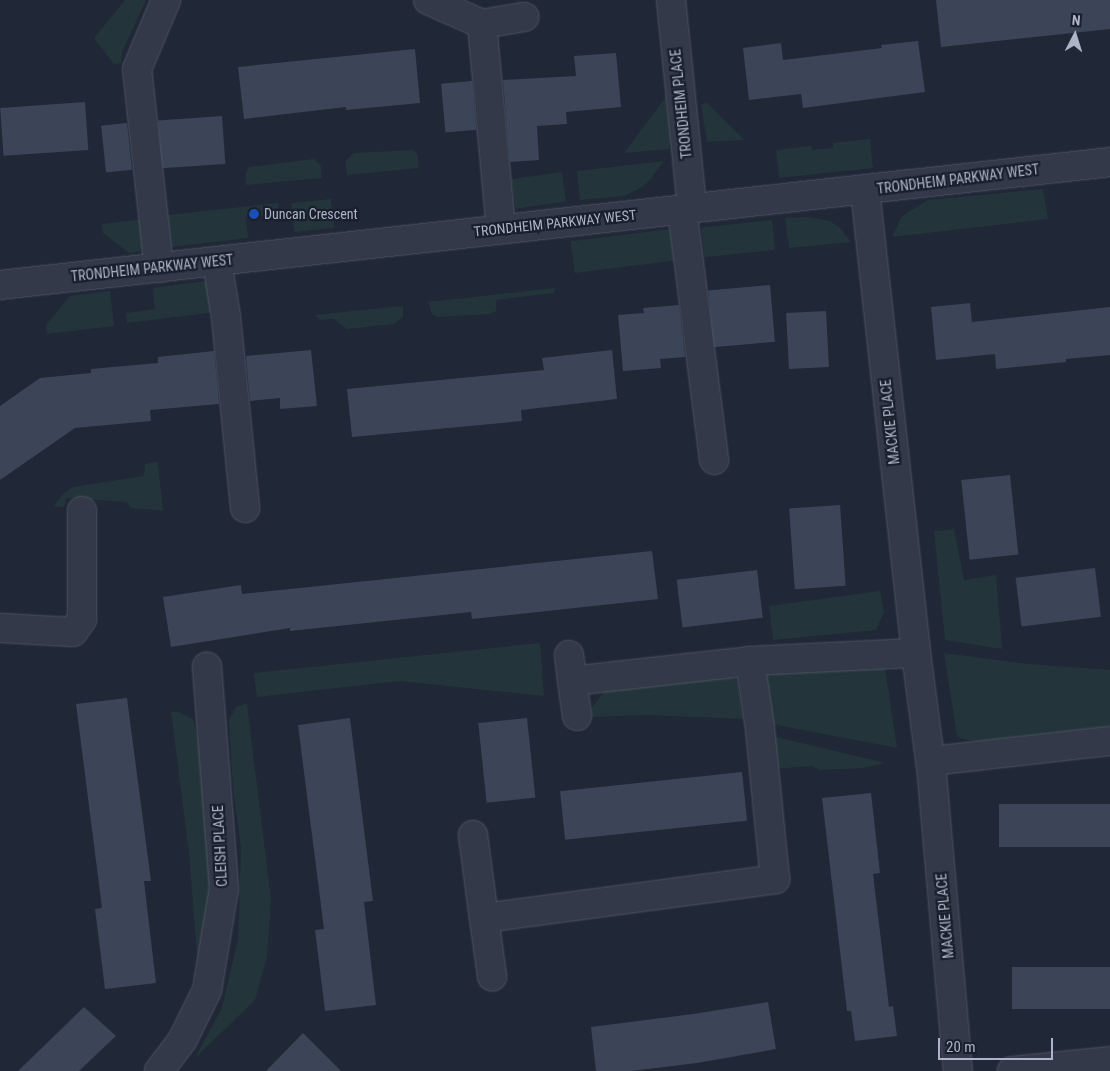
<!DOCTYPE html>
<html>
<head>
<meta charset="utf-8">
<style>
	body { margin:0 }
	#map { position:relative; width:1110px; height:1071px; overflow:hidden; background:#202737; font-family:"Roboto Condensed",sans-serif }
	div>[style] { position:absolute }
	.green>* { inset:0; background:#23353a; transform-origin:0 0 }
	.building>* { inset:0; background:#3c4458; transform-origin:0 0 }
	.roads { filter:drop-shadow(0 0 1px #4e5463) drop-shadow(0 0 1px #4e5463) }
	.minor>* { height:28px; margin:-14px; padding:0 14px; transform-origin:14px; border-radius:14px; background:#333948 }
	.dots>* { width:14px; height:14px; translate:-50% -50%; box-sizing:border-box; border:2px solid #191f2c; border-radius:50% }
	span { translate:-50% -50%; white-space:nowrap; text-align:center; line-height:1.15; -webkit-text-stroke:4.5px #191f2c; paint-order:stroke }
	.street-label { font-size:14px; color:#adb4c5 }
	.poi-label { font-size:14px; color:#adb4c5 }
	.left { translate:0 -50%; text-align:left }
	.north { position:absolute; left:1050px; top:10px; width:50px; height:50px; -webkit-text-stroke:4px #191f2c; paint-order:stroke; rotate:5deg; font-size:14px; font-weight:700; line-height:20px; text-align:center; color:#adb4c5 }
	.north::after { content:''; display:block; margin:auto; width:18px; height:22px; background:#adb4c5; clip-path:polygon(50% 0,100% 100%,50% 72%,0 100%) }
	.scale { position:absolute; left:938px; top:1038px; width:115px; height:22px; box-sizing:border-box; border:2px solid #adb4c5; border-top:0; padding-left:6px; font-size:15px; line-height:18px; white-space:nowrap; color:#adb4c5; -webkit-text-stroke:4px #191f2c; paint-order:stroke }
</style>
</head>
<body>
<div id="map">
	<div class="green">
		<div style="clip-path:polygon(125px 0,146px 0,122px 52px,121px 63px,114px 64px,94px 38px)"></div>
		<div style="clip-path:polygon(665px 98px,671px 137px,669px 149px,624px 153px)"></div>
		<div style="clip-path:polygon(707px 103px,745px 140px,707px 142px,701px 104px)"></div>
		<div style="clip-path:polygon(870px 139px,873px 168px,779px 178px,776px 150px,811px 146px,812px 150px,833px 148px,833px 143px)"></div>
		<div style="clip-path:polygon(414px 150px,418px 156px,418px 168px,347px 175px,346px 161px,354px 153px)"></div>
		<div style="clip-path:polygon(314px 159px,321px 166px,322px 178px,246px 185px,246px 173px,249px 167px)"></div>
		<div style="clip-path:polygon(664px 161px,650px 180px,639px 189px,624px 196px,580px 200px,577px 171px)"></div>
		<div style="left:562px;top:172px;width:30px;height:51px;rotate:82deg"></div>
		<div style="clip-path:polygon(1043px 189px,1048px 219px,892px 237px,902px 216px,928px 200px)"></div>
		<div style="left:331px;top:199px;width:29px;height:40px;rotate:84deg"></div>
		<div style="clip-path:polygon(278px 203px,279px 214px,246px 217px,248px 238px,171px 247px,168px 215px)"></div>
		<div style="clip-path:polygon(809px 217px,830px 221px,840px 228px,851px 242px,789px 248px,785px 218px)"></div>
		<div style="clip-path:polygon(145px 219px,148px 250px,129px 253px,103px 233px,102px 224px)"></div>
		<div style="left:772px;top:220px;width:30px;height:71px;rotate:84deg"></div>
		<div style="left:670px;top:229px;width:32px;height:100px;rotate:83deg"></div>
		<div style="clip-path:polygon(213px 280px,217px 312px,127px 323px,126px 313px,155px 309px,153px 288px)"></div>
		<div style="clip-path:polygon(555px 288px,554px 293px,496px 300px,496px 311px,490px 314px,437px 317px,432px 314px,428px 302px)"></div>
		<div style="clip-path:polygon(110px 291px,114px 326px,47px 334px,46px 325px,70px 296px)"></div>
		<div style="clip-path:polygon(403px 306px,403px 317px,394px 324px,347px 329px,334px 319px,320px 320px,314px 315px)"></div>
		<div style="clip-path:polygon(158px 462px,163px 511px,130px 508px,127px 502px,66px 498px,64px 507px,54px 506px,63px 494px,73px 487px,144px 476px,145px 464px)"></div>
		<div style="clip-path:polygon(954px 529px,964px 580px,996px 575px,1002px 649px,945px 640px,934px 531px)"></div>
		<div style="clip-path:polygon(880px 591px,884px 612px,876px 630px,773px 640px,769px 606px)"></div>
		<div style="clip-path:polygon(540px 643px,544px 696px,399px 681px,257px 697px,254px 673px)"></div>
		<div style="clip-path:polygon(944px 653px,1028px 664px,1110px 670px,1110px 726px,979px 741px,963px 739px,957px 736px)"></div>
		<div style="clip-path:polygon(885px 667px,897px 748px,766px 723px,766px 677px,774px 671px)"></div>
		<div style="clip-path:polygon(729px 674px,737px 680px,743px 719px,645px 715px,592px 717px,591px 709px,605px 691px)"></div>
		<div style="clip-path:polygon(247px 703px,271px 900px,267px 957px,255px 1000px,195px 1058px,222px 1008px,238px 939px,241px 848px,233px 787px,229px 720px,236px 707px)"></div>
		<div style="clip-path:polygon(171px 712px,179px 712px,193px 719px,202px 757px,212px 886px,198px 966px,189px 853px)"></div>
		<div style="clip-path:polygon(768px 735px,885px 763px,864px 768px,820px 770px,811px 766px,774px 769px)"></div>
	</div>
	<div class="building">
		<div style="clip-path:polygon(936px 0,1110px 0,1110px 29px,941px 47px)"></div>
		<div style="clip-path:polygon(918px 41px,925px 92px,803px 108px,801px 94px,749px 100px,743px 48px,781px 43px,783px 60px,882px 48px,881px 45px)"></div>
		<div style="clip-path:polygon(415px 49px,420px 103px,346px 110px,346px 107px,244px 119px,238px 67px)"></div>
		<div style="clip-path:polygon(616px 53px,621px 107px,566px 112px,567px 124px,537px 126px,539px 160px,510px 162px,503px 80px,576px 76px,574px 56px)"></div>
		<div style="left:472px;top:81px;width:49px;height:31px;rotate:85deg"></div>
		<div style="left:85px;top:102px;width:48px;height:85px;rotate:86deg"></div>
		<div style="left:222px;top:116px;width:48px;height:64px;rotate:86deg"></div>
		<div style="left:127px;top:123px;width:47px;height:26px;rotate:84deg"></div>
		<div style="left:770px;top:285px;width:57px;height:62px;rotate:85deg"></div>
		<div style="clip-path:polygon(970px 303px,972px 322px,1110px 307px,1110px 355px,1066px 359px,1066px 362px,996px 369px,995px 354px,936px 360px,931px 307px)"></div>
		<div style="clip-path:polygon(679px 305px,685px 357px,660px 359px,661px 368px,623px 371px,618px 315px,644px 313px,643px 308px)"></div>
		<div style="left:826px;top:311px;width:56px;height:40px;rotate:87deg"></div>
		<div style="clip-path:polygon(311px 350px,317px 406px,280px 409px,280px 398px,250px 401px,246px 356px)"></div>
		<div style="clip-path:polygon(612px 350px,617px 399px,521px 410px,522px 421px,352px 437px,347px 389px,544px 370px,542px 358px)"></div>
		<div style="clip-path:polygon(214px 351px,219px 404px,150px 410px,151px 421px,75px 428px,0 480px,0 406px,40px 378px,91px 373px,91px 369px,158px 363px,158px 357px)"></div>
		<div style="left:1010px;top:475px;width:80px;height:49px;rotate:84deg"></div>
		<div style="left:840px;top:505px;width:81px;height:51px;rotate:86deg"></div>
		<div style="clip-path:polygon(652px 551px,658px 599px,472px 619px,471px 612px,290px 631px,290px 628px,171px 647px,163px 597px,241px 585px,242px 594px)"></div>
		<div style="left:1095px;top:568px;width:49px;height:80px;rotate:83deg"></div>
		<div style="left:757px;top:570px;width:48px;height:81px;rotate:83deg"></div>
		<div style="clip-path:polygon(127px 698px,151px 881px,144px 881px,156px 983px,105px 989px,95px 909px,102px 908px,76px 704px)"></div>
		<div style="clip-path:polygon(350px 718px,373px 901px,364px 902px,376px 1005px,325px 1011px,315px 930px,324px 929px,298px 725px)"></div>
		<div style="left:527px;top:718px;width:80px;height:49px;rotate:84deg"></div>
		<div style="left:742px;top:772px;width:49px;height:183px;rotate:84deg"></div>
		<div style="clip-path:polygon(871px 793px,880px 873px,873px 874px,889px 1007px,893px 1006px,897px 1036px,855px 1041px,851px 1011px,847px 1011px,822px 798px)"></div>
		<div style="left:1110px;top:804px;width:43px;height:111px;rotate:90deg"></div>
		<div style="left:1110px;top:967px;width:42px;height:98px;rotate:90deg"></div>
		<div style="clip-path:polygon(768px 1002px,776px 1049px,697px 1063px,631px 1071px,596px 1071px,591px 1027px,693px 1014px)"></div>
		<div style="clip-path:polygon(84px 1007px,116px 1036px,79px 1071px,18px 1071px)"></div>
		<div style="clip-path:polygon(303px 1033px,341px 1071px,266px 1071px)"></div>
	</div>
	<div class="roads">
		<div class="minor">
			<div style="left:428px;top:0;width:59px;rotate:24deg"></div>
			<div style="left:482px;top:24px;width:43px;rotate:-9.5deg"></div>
			<div style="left:671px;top:0;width:209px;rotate:84.2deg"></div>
			<div style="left:482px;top:24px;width:206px;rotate:84.7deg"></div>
			<div style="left:865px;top:190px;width:466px;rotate:83.7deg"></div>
			<div style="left:916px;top:653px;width:123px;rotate:82.5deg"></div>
			<div style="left:932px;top:775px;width:297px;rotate:85deg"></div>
			<div style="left:682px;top:209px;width:253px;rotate:82.7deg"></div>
			<div style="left:217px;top:261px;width:57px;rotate:80.9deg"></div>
			<div style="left:226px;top:317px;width:192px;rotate:84.3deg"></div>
			<div style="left:159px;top:268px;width:200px;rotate:-96.3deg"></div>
			<div style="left:137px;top:69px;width:75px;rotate:-67.2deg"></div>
			<div style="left:0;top:285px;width:1117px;rotate:-6.32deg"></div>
			<div style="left:0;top:628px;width:73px;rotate:3.1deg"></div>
			<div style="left:73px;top:632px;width:16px;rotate:-55deg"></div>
			<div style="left:82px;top:619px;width:108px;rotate:-90deg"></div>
			<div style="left:569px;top:655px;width:26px;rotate:83deg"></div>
			<div style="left:577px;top:716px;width:35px;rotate:-98deg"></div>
			<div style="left:572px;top:681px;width:179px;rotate:-6.4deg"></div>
			<div style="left:750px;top:661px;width:166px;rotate:-2.8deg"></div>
			<div style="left:931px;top:761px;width:180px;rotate:-6.4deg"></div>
			<div style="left:473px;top:835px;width:84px;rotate:82.5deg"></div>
			<div style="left:484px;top:918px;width:294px;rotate:-7.6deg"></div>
			<div style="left:775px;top:879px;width:151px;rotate:-95.7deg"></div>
			<div style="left:760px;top:729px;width:69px;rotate:-98.4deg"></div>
			<div style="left:484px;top:918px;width:59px;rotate:82.1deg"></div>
			<div style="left:159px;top:1071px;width:40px;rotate:-53deg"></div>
			<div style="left:183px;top:1039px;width:55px;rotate:-63.9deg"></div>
			<div style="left:207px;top:990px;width:103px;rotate:-80.5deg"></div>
			<div style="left:224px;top:888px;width:222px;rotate:-94.4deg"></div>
			<div style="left:1012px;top:1071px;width:99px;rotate:-5.8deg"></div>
		</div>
	</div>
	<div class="dots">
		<div style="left:254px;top:214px;background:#1a4fb4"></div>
	</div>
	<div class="street-label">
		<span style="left:681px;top:104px;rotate:-96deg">TRONDHEIM PLACE</span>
		<span style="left:958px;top:179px;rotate:-7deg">TRONDHEIM PARKWAY WEST</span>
		<span style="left:555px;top:223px;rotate:-6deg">TRONDHEIM PARKWAY WEST</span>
		<span style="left:152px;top:268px;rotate:-6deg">TRONDHEIM PARKWAY WEST</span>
		<span style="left:890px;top:422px;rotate:-96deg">MACKIE PLACE</span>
		<span style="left:220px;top:846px;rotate:-93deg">CLEISH PLACE</span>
		<span style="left:945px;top:916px;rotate:-95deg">MACKIE PLACE</span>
	</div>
	<div class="poi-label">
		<span class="left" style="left:264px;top:214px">Duncan Crescent</span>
	</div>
	<div class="north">N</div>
	<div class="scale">20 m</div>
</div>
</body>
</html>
